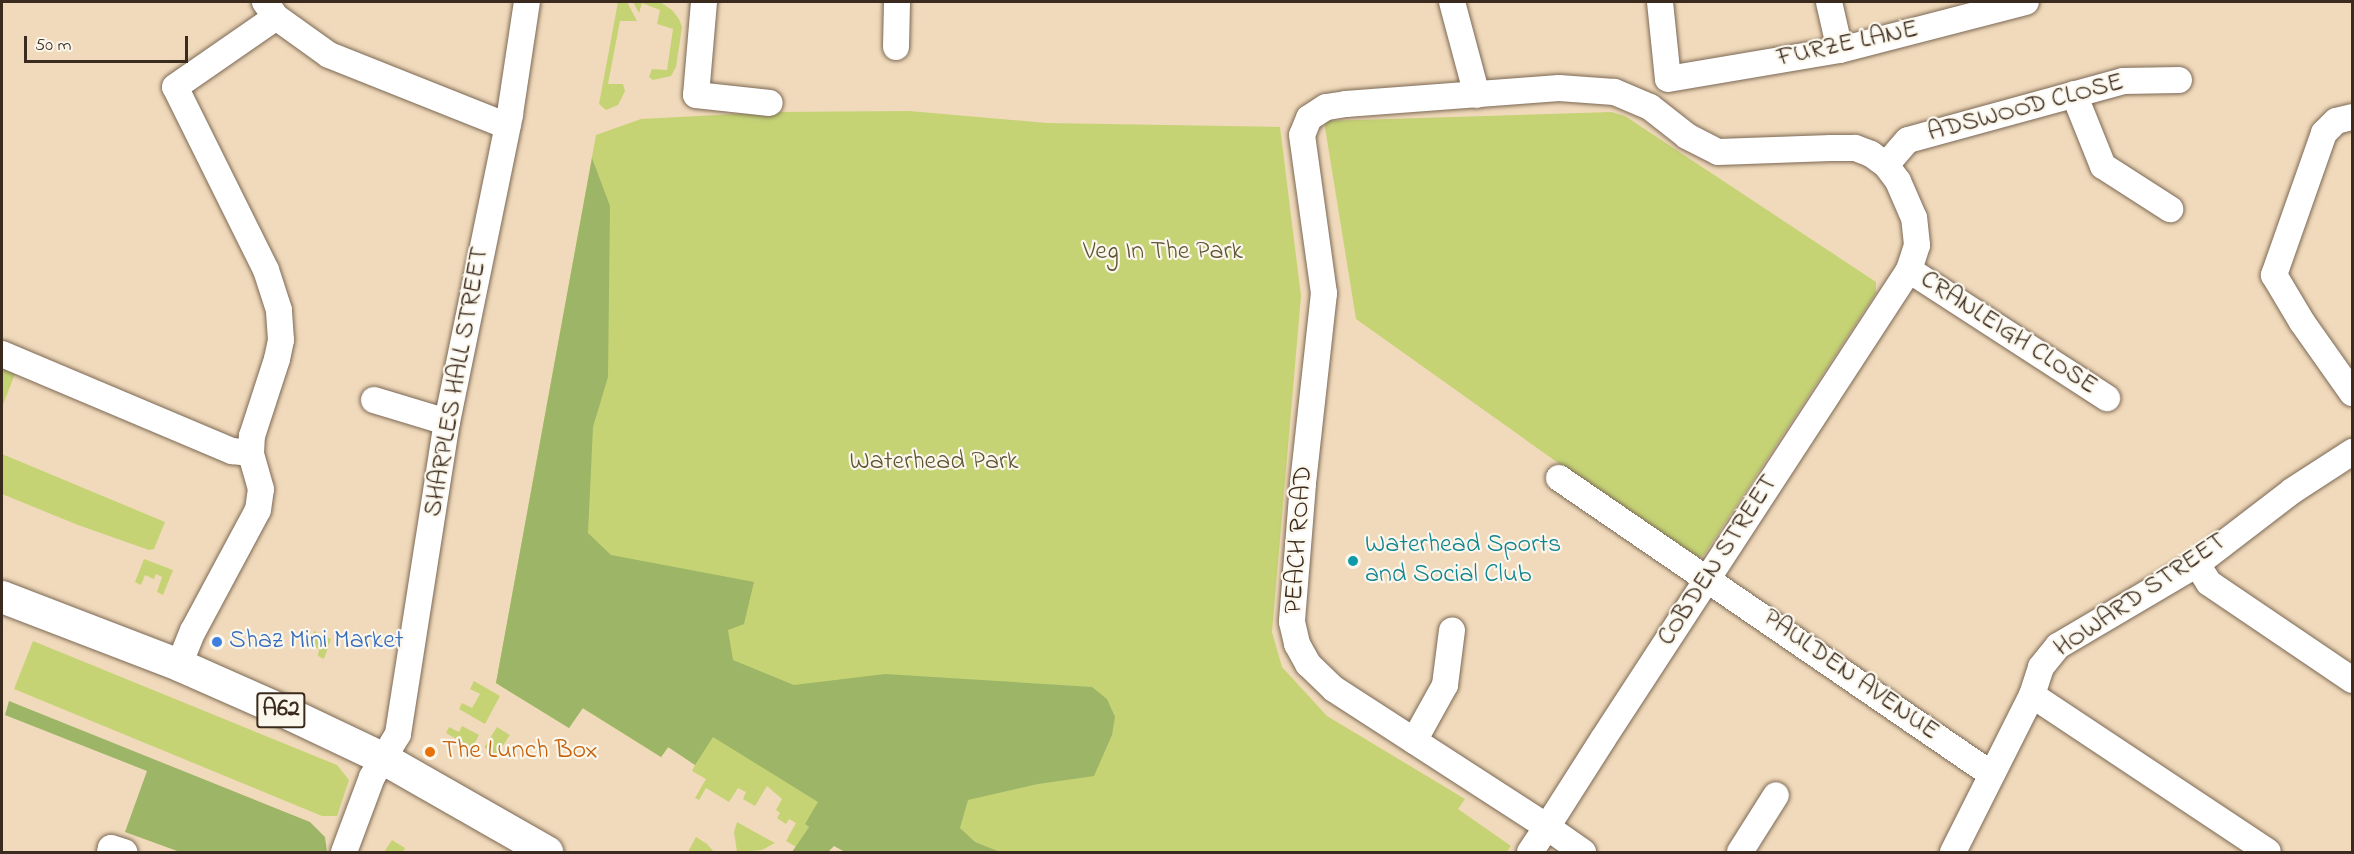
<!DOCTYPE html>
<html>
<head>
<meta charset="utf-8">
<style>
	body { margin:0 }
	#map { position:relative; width:2354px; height:854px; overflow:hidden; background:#f1dabb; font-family:"Indie Flower",sans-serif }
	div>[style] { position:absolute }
	.green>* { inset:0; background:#c5d375; transform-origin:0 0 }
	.forest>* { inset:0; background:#9cb566 }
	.roads { filter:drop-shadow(0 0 2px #7b6855) drop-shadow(0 0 2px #7b6855) }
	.minor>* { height:26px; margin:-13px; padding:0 13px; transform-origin:13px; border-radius:13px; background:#fff }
	.major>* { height:32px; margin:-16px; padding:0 16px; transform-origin:16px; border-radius:16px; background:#fff }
	.dots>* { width:16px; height:16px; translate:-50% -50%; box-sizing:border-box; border:3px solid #fbf7ec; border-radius:50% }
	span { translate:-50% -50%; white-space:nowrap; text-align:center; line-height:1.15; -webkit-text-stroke:4.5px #fbf7ec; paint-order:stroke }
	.shield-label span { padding:2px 4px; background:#fbf7ec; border:2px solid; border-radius:4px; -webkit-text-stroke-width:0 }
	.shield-label { font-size:24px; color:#3b2a1e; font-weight:700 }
	.street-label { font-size:26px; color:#3b2a1e }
	.park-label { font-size:26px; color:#5e5434 }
	.culture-label { font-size:26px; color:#0d838f }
	.left { translate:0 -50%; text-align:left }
	.shop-label { font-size:26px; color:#366cbe }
	.food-label { font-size:26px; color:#c56008 }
	.frame { position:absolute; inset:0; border:3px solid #3b2a1e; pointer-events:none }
	.scale { position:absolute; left:24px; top:36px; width:164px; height:27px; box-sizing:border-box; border:3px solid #3b2a1e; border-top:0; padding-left:8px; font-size:18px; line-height:21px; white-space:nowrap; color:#3b2a1e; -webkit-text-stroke:4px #fbf7ec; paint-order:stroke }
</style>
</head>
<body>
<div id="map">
	<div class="green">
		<div style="clip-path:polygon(618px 2px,627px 2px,637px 21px,620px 21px,608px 84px,623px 84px,625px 91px,618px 105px,606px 110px,599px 104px)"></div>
		<div style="clip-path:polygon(633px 2px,660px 2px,672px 10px,679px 19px,682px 27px,676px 67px,671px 76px,653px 80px,649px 77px,652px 69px,667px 70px,673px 29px,657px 24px,660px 10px,642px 3px,639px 13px)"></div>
		<div style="clip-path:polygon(909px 111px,1047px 123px,1280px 127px,1301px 296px,1272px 632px,1282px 667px,1327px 716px,1465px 799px,1458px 809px,1511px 846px,1507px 852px,901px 852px,805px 824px,809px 827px,796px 847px,786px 841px,796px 823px,789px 819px,786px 824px,777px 818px,780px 813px,776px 810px,782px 799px,767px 786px,755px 806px,743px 799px,746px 792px,738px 788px,729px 802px,706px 788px,699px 800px,695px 798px,706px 779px,692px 771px,695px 765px,669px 747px,661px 757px,582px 708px,569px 728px,496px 683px,596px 135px,641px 119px,772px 112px)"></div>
		<div style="clip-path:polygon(1611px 112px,1625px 116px,1876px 282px,1876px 293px,1704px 555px,1698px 558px,1561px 465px,1356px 319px,1324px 121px)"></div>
		<div style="clip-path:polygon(2px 369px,15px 374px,2px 407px)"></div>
		<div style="clip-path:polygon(2px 454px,165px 522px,154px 549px,149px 550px,78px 525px,2px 494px)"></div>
		<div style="clip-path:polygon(144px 559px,173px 570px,163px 595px,157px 592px,162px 577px,156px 574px,154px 579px,145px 575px,141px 585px,135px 582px)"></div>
		<div style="clip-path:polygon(314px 631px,331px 639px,324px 659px,318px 656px,319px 649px,311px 645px)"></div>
		<div style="clip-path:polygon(33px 641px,337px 765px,349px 780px,337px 816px,322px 816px,14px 689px)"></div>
		<div style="clip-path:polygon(474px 681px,500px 696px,485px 724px,459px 709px,462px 703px,472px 708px,480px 694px,470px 689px)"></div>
		<div style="clip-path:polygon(462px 726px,479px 735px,472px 748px,446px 733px,449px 727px,459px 732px)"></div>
		<div style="left:497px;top:727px;width:15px;height:24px;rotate:32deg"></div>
		<div style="clip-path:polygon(737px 822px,753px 831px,775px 843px,762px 850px,737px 852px,734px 832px)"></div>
		<div style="clip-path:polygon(696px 837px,707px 844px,714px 852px,688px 852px)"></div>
		<div style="clip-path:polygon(392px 840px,405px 848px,403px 852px,384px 852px)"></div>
	</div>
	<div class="forest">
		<div style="clip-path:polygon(592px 158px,610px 206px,608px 377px,593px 427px,588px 533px,611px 555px,754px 582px,744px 624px,728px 630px,733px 660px,794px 685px,885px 674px,1092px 687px,1107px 699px,1115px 717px,1112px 735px,1094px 776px,1038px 784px,968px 800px,960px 828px,975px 842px,1000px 852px,845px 852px,834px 846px,828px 852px,792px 852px,809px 827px,805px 824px,818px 802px,713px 737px,695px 765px,668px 747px,661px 757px,583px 708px,569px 728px,496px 683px)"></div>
		<div style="clip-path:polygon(9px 701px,310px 822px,325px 837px,327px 852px,180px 852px,125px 832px,147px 771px,5px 715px)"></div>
	</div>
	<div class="roads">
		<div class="minor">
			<div style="left:265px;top:2px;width:19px;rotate:54deg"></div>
			<div style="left:276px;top:17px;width:65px;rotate:35.6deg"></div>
			<div style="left:329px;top:55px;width:192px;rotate:21.7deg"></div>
			<div style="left:704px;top:2px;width:93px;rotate:94.9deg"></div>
			<div style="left:696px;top:95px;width:74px;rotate:6.2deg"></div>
			<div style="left:1452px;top:2px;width:96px;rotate:75deg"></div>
			<div style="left:1660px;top:2px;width:77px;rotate:84.1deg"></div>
			<div style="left:1668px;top:79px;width:174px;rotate:-9.6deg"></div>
			<div style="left:1840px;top:50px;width:192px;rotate:-14.5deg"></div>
			<div style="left:1829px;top:2px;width:49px;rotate:77.1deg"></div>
			<div style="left:896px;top:47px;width:45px;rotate:-88.7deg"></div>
			<div style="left:2074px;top:94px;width:78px;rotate:68.1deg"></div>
			<div style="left:2103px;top:166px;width:80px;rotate:32.7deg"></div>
			<div style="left:2352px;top:117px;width:16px;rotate:166deg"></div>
			<div style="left:2336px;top:121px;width:17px;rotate:135deg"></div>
			<div style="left:2324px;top:133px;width:151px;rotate:109.4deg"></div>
			<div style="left:2274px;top:275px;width:55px;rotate:59.2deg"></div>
			<div style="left:2302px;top:322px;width:87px;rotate:54.8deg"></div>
			<div style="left:1886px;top:165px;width:33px;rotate:-49deg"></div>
			<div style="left:1908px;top:140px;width:223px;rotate:-15.3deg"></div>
			<div style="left:2123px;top:81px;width:56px;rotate:-1deg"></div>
			<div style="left:1909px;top:270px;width:236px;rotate:32.9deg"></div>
			<div style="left:2px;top:354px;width:250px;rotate:22.9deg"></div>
			<div style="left:232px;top:451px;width:19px;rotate:6deg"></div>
			<div style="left:374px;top:400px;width:76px;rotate:16.8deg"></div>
			<div style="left:1559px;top:478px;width:524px;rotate:34.42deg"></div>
			<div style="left:2197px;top:564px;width:22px;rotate:58deg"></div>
			<div style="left:2209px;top:583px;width:173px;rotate:34.1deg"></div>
			<div style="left:179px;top:665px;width:37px;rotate:-68deg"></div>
			<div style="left:193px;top:631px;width:137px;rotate:-61.8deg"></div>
			<div style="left:258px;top:510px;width:21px;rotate:-82deg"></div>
			<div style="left:261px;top:489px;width:37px;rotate:-106deg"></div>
			<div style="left:251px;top:453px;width:17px;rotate:-87deg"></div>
			<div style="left:252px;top:436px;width:81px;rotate:-72deg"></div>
			<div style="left:277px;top:359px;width:19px;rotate:-78deg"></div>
			<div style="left:281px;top:340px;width:30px;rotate:-94deg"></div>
			<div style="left:279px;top:310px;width:42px;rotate:-108deg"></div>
			<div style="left:266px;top:270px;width:204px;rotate:-116.4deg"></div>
			<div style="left:175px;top:87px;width:123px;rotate:-34.7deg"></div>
			<div style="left:2032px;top:695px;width:283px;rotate:33.6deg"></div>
			<div style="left:1414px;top:741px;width:64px;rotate:-61deg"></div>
			<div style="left:1445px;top:685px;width:55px;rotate:-82.7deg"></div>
			<div style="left:110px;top:852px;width:4px;rotate:-76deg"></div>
			<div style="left:111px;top:848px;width:14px;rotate:17deg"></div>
			<div style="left:344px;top:852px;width:80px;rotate:-69.5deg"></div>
			<div style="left:372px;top:777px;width:50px;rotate:-58.8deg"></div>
			<div style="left:398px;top:734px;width:316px;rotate:-81.1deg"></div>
			<div style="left:447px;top:422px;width:314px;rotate:-78.4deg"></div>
			<div style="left:510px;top:114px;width:113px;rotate:-81.4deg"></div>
			<div style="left:1530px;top:852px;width:30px;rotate:-56deg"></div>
			<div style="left:1547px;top:827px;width:104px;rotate:-57.5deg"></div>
			<div style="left:1603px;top:739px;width:560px;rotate:-56.88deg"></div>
			<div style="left:1909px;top:270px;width:26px;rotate:-72deg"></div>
			<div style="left:1917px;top:245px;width:27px;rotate:-96deg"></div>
			<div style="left:1914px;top:218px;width:40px;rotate:-113.4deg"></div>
			<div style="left:1898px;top:181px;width:20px;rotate:-127deg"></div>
			<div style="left:1886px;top:165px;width:19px;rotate:-144deg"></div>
			<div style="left:1871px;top:154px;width:17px;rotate:-159deg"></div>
			<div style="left:1855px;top:148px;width:24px;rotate:180deg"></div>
			<div style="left:1831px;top:148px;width:113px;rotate:178deg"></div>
			<div style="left:1718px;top:152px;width:35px;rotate:-153deg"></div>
			<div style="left:1687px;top:136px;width:47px;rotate:-141.9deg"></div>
			<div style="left:1650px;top:107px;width:39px;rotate:-157deg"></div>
			<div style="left:1614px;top:92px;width:55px;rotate:-175.8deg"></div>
			<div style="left:1559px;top:88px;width:214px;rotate:175.7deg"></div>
			<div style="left:1346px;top:104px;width:20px;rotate:171deg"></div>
			<div style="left:1326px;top:107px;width:20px;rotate:147deg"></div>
			<div style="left:1309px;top:118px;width:18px;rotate:112deg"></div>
			<div style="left:1302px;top:135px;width:160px;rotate:82.1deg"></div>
			<div style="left:1324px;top:293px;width:192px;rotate:96.3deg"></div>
			<div style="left:1303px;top:484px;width:138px;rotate:94.6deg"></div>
			<div style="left:1292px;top:622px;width:23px;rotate:77deg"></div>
			<div style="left:1297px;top:644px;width:23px;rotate:61deg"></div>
			<div style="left:1308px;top:664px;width:36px;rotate:44deg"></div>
			<div style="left:1334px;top:689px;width:254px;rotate:32.9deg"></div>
			<div style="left:1547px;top:827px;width:44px;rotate:34.8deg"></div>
			<div style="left:1740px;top:852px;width:67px;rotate:-57.7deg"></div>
			<div style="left:1953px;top:852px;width:176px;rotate:-63.3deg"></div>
			<div style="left:2032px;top:695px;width:29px;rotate:-72deg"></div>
			<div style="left:2041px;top:667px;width:27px;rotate:-51deg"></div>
			<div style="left:2058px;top:646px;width:161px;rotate:-30.5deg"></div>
			<div style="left:2197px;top:564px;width:120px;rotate:-37.5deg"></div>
			<div style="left:2292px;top:491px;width:72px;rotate:-33deg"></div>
		</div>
		<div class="major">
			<div style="left:2px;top:597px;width:190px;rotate:21deg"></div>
			<div style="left:179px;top:665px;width:111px;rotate:23.8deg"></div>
			<div style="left:281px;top:710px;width:114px;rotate:25.4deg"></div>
			<div style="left:384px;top:759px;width:188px;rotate:29.7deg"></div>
		</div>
	</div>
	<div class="dots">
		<div style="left:1353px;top:561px;background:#0f9aa8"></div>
		<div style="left:217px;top:642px;background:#3f7fe0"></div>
		<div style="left:430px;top:752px;background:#e8710a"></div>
	</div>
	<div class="shield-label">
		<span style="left:281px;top:710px">A62</span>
	</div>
	<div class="street-label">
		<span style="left:1848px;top:45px;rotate:-12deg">FURZE LANE</span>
		<span style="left:2026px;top:109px;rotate:-15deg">ADSWOOD CLOSE</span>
		<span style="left:2008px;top:334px;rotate:33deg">CRANLEIGH CLOSE</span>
		<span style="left:458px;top:382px;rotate:-80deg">SHARPLES HALL STREET</span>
		<span style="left:1300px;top:540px;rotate:-86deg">PEACH ROAD</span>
		<span style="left:1719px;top:561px;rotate:-57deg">COBDEN STREET</span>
		<span style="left:2141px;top:596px;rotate:-34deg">HOWARD STREET</span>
		<span style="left:1850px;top:676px;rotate:35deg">PAULDEN AVENUE</span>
	</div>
	<div class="park-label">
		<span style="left:1163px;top:253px">Veg In The Park</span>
		<span style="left:934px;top:463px">Waterhead Park</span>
	</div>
	<div class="culture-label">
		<span class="left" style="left:1365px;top:561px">Waterhead Sports<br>and Social Club</span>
	</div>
	<div class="shop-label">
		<span class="left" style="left:229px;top:642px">Shaz Mini Market</span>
	</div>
	<div class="food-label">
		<span class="left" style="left:442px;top:752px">The Lunch Box</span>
	</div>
	<div class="frame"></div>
	<div class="scale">50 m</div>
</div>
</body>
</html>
